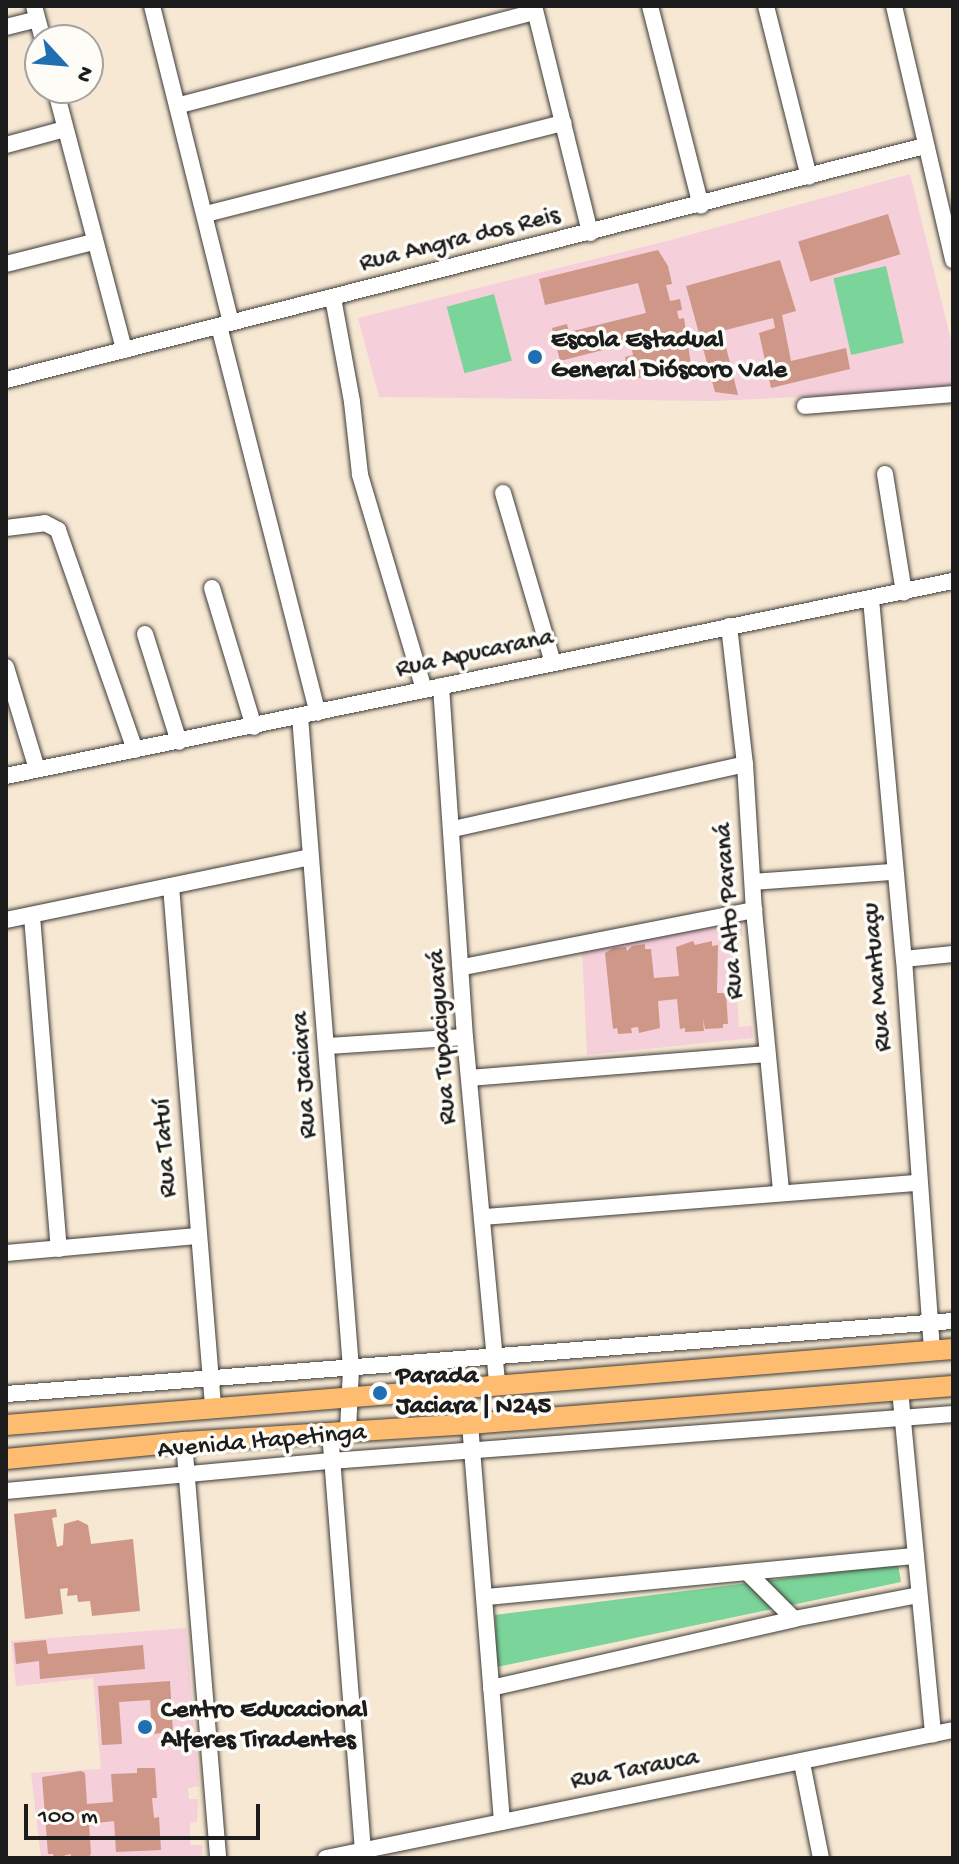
<!DOCTYPE html>
<html>
<head>
<meta charset="utf-8">
<style>
	body { margin:0 }
	#map { position:relative; width:959px; height:1864px; overflow:hidden; background:#f7e8d3; font-family:"Gochi Hand",sans-serif }
	div>[style] { position:absolute }
	.built>* { inset:0; background:#f5cfda }
	.green>* { inset:0; background:#7bd499; transform-origin:0 0 }
	.building>* { inset:0; background:#cf9788; transform-origin:0 0 }
	.roads { filter:drop-shadow(0 0 2px #3d3b37) drop-shadow(0 0 2px #3d3b37) }
	.minor>* { height:16px; margin:-8px; padding:0 8px; transform-origin:8px; border-radius:8px; background:#fff }
	.major>* { height:20px; margin:-10px; padding:0 10px; transform-origin:10px; border-radius:10px; background:#fdbc70 }
	.dots>* { width:22px; height:22px; translate:-50% -50%; box-sizing:border-box; border:4px solid #fdfcf7; border-radius:50% }
	span { translate:-50% -50%; white-space:nowrap; text-align:center; line-height:1.15; -webkit-text-stroke:7px #fdfcf7; paint-order:stroke }
	.street-label { font-size:26px; color:#1c1c1c }
	.poi-label { font-size:26px; color:#1c1c1c; font-weight:700 }
	.left { translate:0 -50%; text-align:left }
	.frame { position:absolute; inset:0; border:8px solid #1c1c1c; pointer-events:none }
	.north { position:absolute; left:24px; top:24px; width:80px; height:80px; box-sizing:border-box; background:#fdfcf7; border:2px solid #a3a29f; border-radius:50%; rotate:116deg; font-size:22px; font-weight:700; line-height:32px; text-align:center; color:#1c1c1c }
	.north::after { content:''; display:block; margin:auto; width:28px; height:36px; background:#1f6fb2; clip-path:polygon(50% 0,100% 100%,50% 72%,0 100%) }
	.scale { position:absolute; left:24px; top:1804px; width:236px; height:36px; box-sizing:border-box; border:4px solid #1c1c1c; border-top:0; padding-left:10px; font-size:24px; line-height:28px; white-space:nowrap; color:#1c1c1c; -webkit-text-stroke:6px #fdfcf7; paint-order:stroke }
</style>
</head>
<body>
<div id="map">
	<div class="built">
		<div style="clip-path:polygon(910px 174px,953px 348px,953px 390px,713px 401px,379px 397px,358px 318px,671px 240px)"></div>
		<div style="clip-path:polygon(742px 919px,743px 936px,733px 937px,739px 1027px,752px 1026px,753px 1038px,587px 1055px,582px 949px)"></div>
		<div style="clip-path:polygon(186px 1628px,199px 1786px,188px 1788px,189px 1799px,198px 1799px,197px 1822px,190px 1823px,190px 1845px,202px 1845px,202px 1858px,41px 1858px,31px 1773px,101px 1769px,93px 1678px,16px 1686px,11px 1641px)"></div>
	</div>
	<div class="green">
		<div style="left:886px;top:266px;width:79px;height:54px;rotate:77deg"></div>
		<div style="left:494px;top:294px;width:69px;height:49px;rotate:75deg"></div>
		<div style="clip-path:polygon(898px 1564px,901px 1582px,497px 1667px,495px 1615px)"></div>
	</div>
	<div class="building">
		<div style="left:888px;top:214px;width:42px;height:94px;rotate:73deg"></div>
		<div style="clip-path:polygon(658px 250px,668px 266px,672px 284px,666px 285px,670px 301px,680px 299px,682px 310px,677px 311px,679px 319px,684px 318px,691px 365px,630px 380px,625px 357px,633px 355px,632px 350px,668px 342px,666px 334px,560px 361px,552px 328px,567px 324px,569px 332px,646px 313px,638px 283px,545px 305px,539px 279px)"></div>
		<div style="clip-path:polygon(780px 260px,796px 311px,782px 315px,791px 361px,846px 348px,850px 369px,771px 388px,759px 333px,775px 328px,773px 318px,722px 331px,738px 395px,715px 392px,686px 286px)"></div>
		<div style="clip-path:polygon(693px 941px,695px 945px,712px 941px,712px 946px,718px 945px,717px 993px,726px 993px,728px 1024px,723px 1024px,723px 1028px,705px 1029px,703px 1019px,704px 1031px,685px 1032px,685px 1028px,680px 1029px,677px 999px,658px 1001px,660px 1028px,639px 1033px,638px 1027px,631px 1028px,632px 1033px,618px 1034px,617px 1028px,613px 1029px,605px 953px,613px 948px,626px 947px,627px 951px,632px 946px,645px 944px,645px 949px,651px 949px,654px 978px,679px 976px,676px 947px)"></div>
		<div style="clip-path:polygon(56px 1509px,57px 1517px,52px 1518px,57px 1547px,63px 1545px,64px 1524px,78px 1520px,88px 1525px,91px 1544px,133px 1539px,140px 1611px,92px 1616px,90px 1601px,78px 1602px,77px 1595px,67px 1596px,68px 1588px,60px 1589px,63px 1614px,25px 1619px,14px 1514px)"></div>
		<div style="clip-path:polygon(46px 1640px,48px 1654px,143px 1645px,145px 1669px,40px 1679px,39px 1661px,16px 1664px,14px 1643px)"></div>
		<div style="clip-path:polygon(170px 1681px,173px 1732px,152px 1734px,150px 1700px,119px 1702px,122px 1744px,102px 1745px,98px 1686px)"></div>
		<div style="clip-path:polygon(137px 1768px,155px 1768px,157px 1798px,152px 1798px,154px 1818px,159px 1817px,161px 1850px,116px 1852px,114px 1821px,89px 1824px,91px 1854px,88px 1858px,71px 1858px,71px 1854px,54px 1858px,53px 1854px,48px 1854px,42px 1777px,81px 1771px,85px 1773px,87px 1804px,113px 1802px,111px 1774px,137px 1773px)"></div>
	</div>
	<div class="roads">
		<div class="minor">
			<div style="left:34px;top:6px;width:35px;rotate:75deg"></div>
			<div style="left:152px;top:6px;width:326px;rotate:76deg"></div>
			<div style="left:534px;top:6px;width:234px;rotate:76.1deg"></div>
			<div style="left:650px;top:6px;width:206px;rotate:75.7deg"></div>
			<div style="left:766px;top:6px;width:176px;rotate:75.9deg"></div>
			<div style="left:894px;top:6px;width:261px;rotate:76.9deg"></div>
			<div style="left:6px;top:27px;width:32px;rotate:-14deg"></div>
			<div style="left:55px;top:88px;width:271px;rotate:75.2deg"></div>
			<div style="left:180px;top:105px;width:367px;rotate:-14.7deg"></div>
			<div style="left:6px;top:145px;width:61px;rotate:-15.2deg"></div>
			<div style="left:206px;top:214px;width:369px;rotate:-14.3deg"></div>
			<div style="left:6px;top:264px;width:90px;rotate:-14.2deg"></div>
			<div style="left:333px;top:298px;width:106px;rotate:79.6deg"></div>
			<div style="left:352px;top:402px;width:73px;rotate:83.7deg"></div>
			<div style="left:360px;top:475px;width:224px;rotate:73.4deg"></div>
			<div style="left:219px;top:326px;width:399px;rotate:75.7deg"></div>
			<div style="left:6px;top:380px;width:948px;rotate:-14.29deg"></div>
			<div style="left:805px;top:406px;width:148px;rotate:-4.6deg"></div>
			<div style="left:885px;top:474px;width:120px;rotate:80.9deg"></div>
			<div style="left:503px;top:493px;width:177px;rotate:73.6deg"></div>
			<div style="left:6px;top:528px;width:39px;rotate:-7deg"></div>
			<div style="left:45px;top:523px;width:15px;rotate:28deg"></div>
			<div style="left:58px;top:530px;width:233px;rotate:70.7deg"></div>
			<div style="left:212px;top:588px;width:145px;rotate:73.2deg"></div>
			<div style="left:871px;top:599px;width:362px;rotate:84.8deg"></div>
			<div style="left:904px;top:959px;width:393px;rotate:85.9deg"></div>
			<div style="left:729px;top:626px;width:139px;rotate:83.4deg"></div>
			<div style="left:745px;top:764px;width:146px;rotate:86.5deg"></div>
			<div style="left:754px;top:910px;width:283px;rotate:84.5deg"></div>
			<div style="left:145px;top:634px;width:113px;rotate:72.5deg"></div>
			<div style="left:6px;top:667px;width:107px;rotate:73.1deg"></div>
			<div style="left:441px;top:686px;width:352px;rotate:86.1deg"></div>
			<div style="left:465px;top:1037px;width:348px;rotate:84.7deg"></div>
			<div style="left:300px;top:716px;width:655px;rotate:85.53deg"></div>
			<div style="left:351px;top:1369px;width:62px;rotate:92.8deg"></div>
			<div style="left:6px;top:776px;width:967px;rotate:-11.64deg"></div>
			<div style="left:453px;top:829px;width:299px;rotate:-12.5deg"></div>
			<div style="left:753px;top:882px;width:141px;rotate:-4.1deg"></div>
			<div style="left:171px;top:886px;width:522px;rotate:85.38deg"></div>
			<div style="left:32px;top:916px;width:334px;rotate:85.4deg"></div>
			<div style="left:6px;top:920px;width:311px;rotate:-11.7deg"></div>
			<div style="left:904px;top:959px;width:49px;rotate:-5.8deg"></div>
			<div style="left:463px;top:967px;width:297px;rotate:-11.1deg"></div>
			<div style="left:328px;top:1046px;width:137px;rotate:-3.8deg"></div>
			<div style="left:469px;top:1078px;width:299px;rotate:-4.6deg"></div>
			<div style="left:484px;top:1217px;width:434px;rotate:-4.5deg"></div>
			<div style="left:6px;top:1253px;width:192px;rotate:-5.1deg"></div>
			<div style="left:900px;top:1390px;width:346px;rotate:84.5deg"></div>
			<div style="left:6px;top:1394px;width:950px;rotate:-4.41deg"></div>
			<div style="left:470px;top:1424px;width:399px;rotate:85.4deg"></div>
			<div style="left:330px;top:1432px;width:418px;rotate:85.5deg"></div>
			<div style="left:184px;top:1442px;width:417px;rotate:85.3deg"></div>
			<div style="left:6px;top:1491px;width:326px;rotate:-5.3deg"></div>
			<div style="left:331px;top:1461px;width:624px;rotate:-4.32deg"></div>
			<div style="left:747px;top:1572px;width:66px;rotate:45deg"></div>
			<div style="left:487px;top:1597px;width:431px;rotate:-5.5deg"></div>
			<div style="left:491px;top:1688px;width:311px;rotate:-12.8deg"></div>
			<div style="left:794px;top:1619px;width:127px;rotate:-10.9deg"></div>
			<div style="left:802px;top:1763px;width:97px;rotate:78.7deg"></div>
			<div style="left:326px;top:1858px;width:640px;rotate:-11.54deg"></div>
		</div>
		<div class="major">
			<div style="left:6px;top:1425px;width:950px;rotate:-4.59deg"></div>
			<div style="left:6px;top:1459px;width:179px;rotate:-5.5deg"></div>
			<div style="left:184px;top:1442px;width:287px;rotate:-3.6deg"></div>
			<div style="left:470px;top:1424px;width:484px;rotate:-4.5deg"></div>
		</div>
	</div>
	<div class="dots">
		<div style="left:535px;top:357px;background:#1f6fb2"></div>
		<div style="left:380px;top:1393px;background:#1f6fb2"></div>
		<div style="left:145px;top:1727px;background:#1f6fb2"></div>
	</div>
	<div class="street-label">
		<span style="left:460px;top:241px;rotate:-14deg">Rua Angra dos Reis</span>
		<span style="left:475px;top:655px;rotate:-12deg">Rua Apucarana</span>
		<span style="left:731px;top:911px;rotate:-94deg">Rua Alto Paraná</span>
		<span style="left:879px;top:977px;rotate:-95deg">Rua Mantuaçu</span>
		<span style="left:444px;top:1037px;rotate:-94deg">Rua Tupaciguará</span>
		<span style="left:306px;top:1075px;rotate:-94deg">Rua Jaciara</span>
		<span style="left:167px;top:1148px;rotate:-94deg">Rua Tatuí</span>
		<span style="left:262px;top:1443px;rotate:-5deg">Avenida Itapetinga</span>
		<span style="left:635px;top:1771px;rotate:-11deg">Rua Tarauca</span>
	</div>
	<div class="poi-label">
		<span class="left" style="left:551px;top:357px">Escola Estadual<br>General Dióscoro Vale</span>
		<span class="left" style="left:396px;top:1393px">Parada<br>Jaciara | N245</span>
		<span class="left" style="left:161px;top:1727px">Centro Educacional<br>Alferes Tiradentes</span>
	</div>
	<div class="frame"></div>
	<div class="north">N</div>
	<div class="scale">100 m</div>
</div>
</body>
</html>
